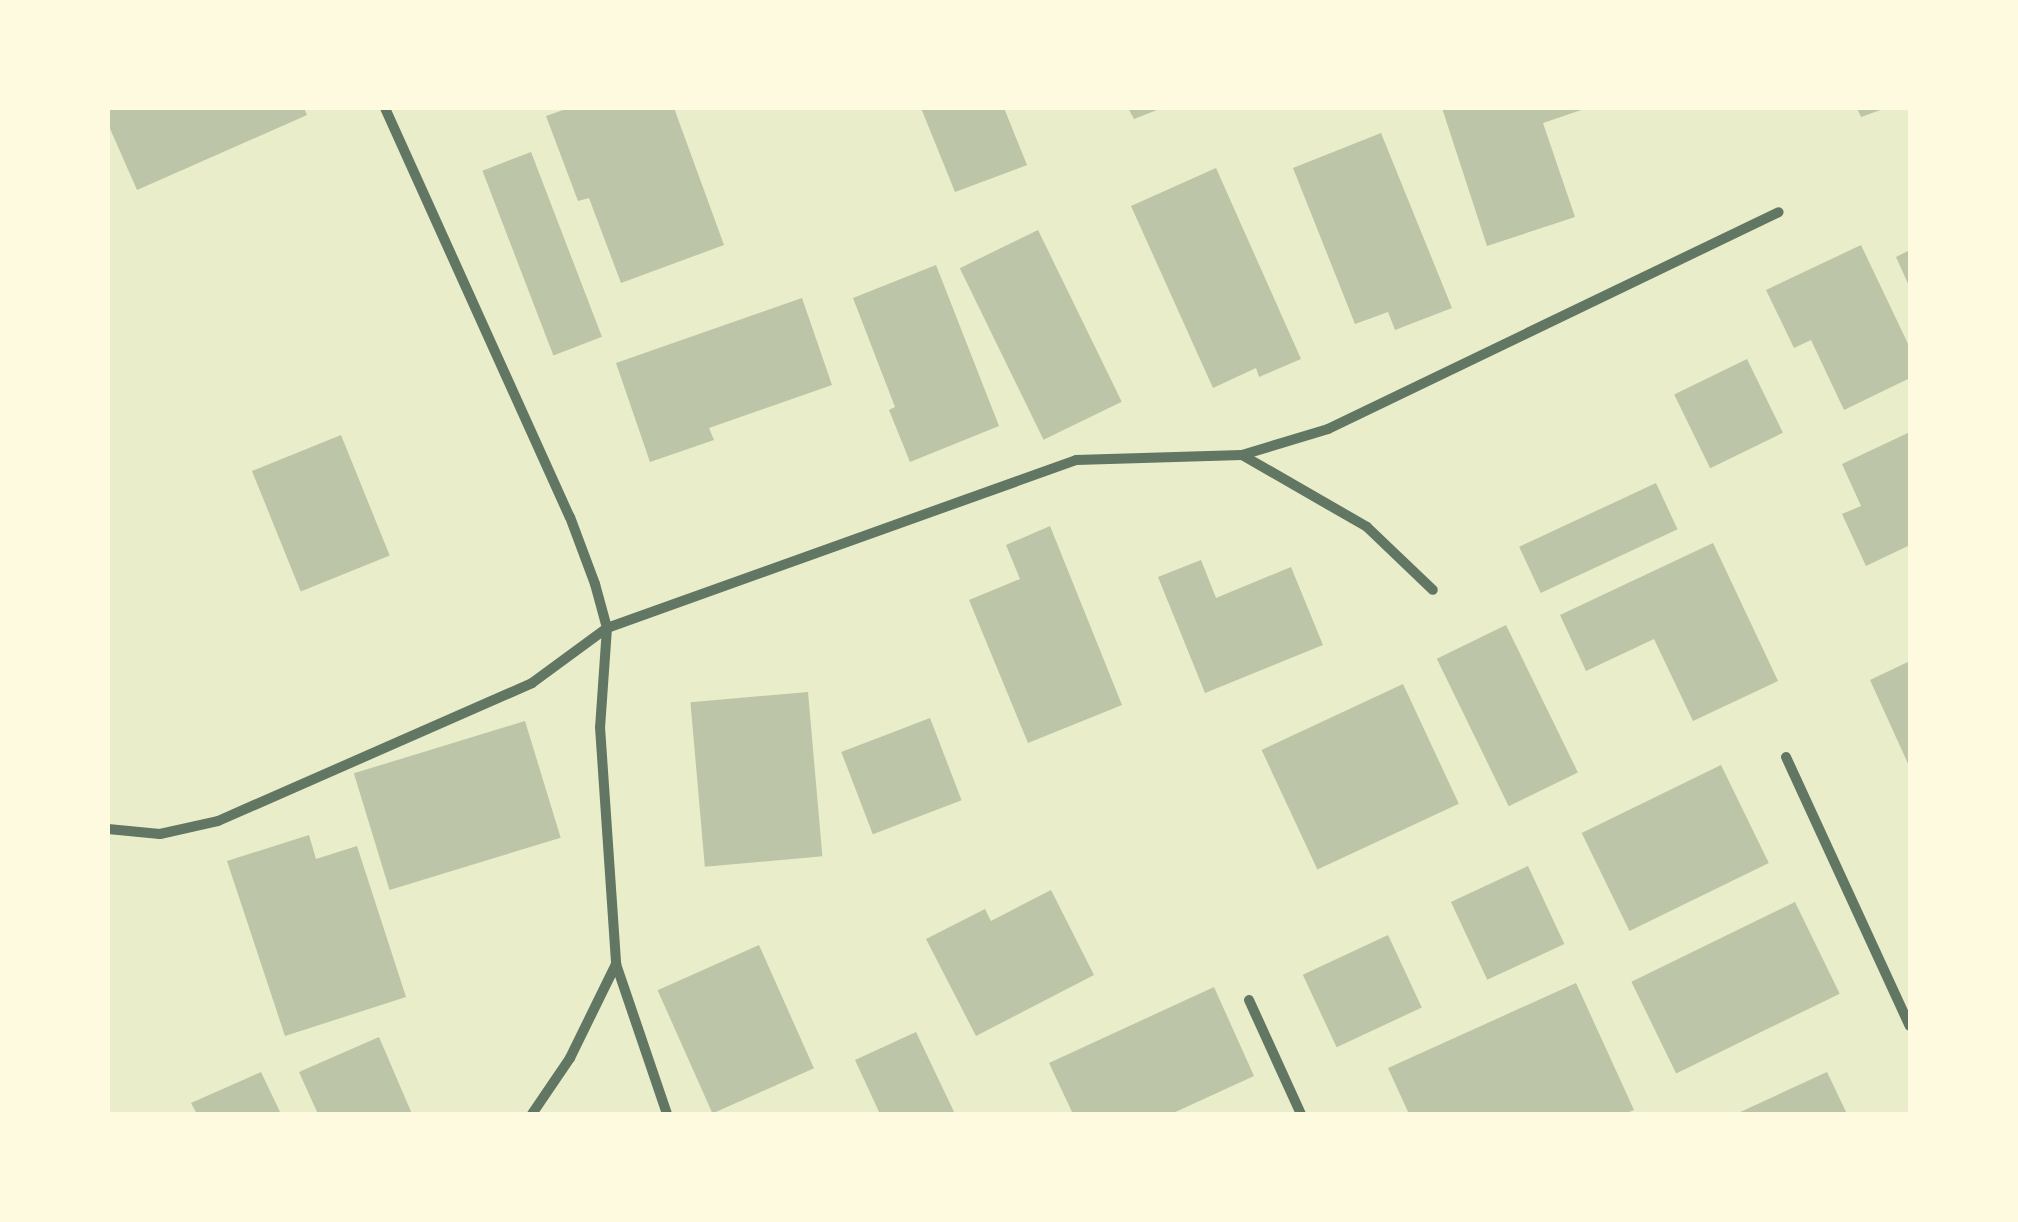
<!DOCTYPE html>
<html>
<head>
<meta charset="utf-8">
<style>
	body { margin:0 }
	#map { position:relative; width:2018px; height:1222px; overflow:hidden; background:#e9edc9; font-family:Montserrat,sans-serif }
	div>[style] { position:absolute }
	.building>* { inset:0; background:#bcc5a7; transform-origin:0 0 }
	.minor>* { height:10px; margin:-5px; padding:0 5px; transform-origin:5px; border-radius:5px; background:#617663 }
	span { translate:-50% -50%; white-space:nowrap; text-align:center; line-height:1.15; -webkit-text-stroke:10px #fefae0; paint-order:stroke }
	.frame { position:absolute; inset:0; border:110px solid #fefae0; pointer-events:none }
</style>
</head>
<body>
<div id="map">
	<div class="building">
		<div style="clip-path:polygon(108px 108px,304px 108px,307px 115px,137px 190px,108px 124px)"></div>
		<div style="clip-path:polygon(569px 108px,674px 108px,724px 245px,621px 283px,589px 198px,578px 201px,546px 116px)"></div>
		<div style="clip-path:polygon(921px 108px,1004px 108px,1027px 165px,955px 192px)"></div>
		<div style="clip-path:polygon(1128px 108px,1162px 108px,1134px 119px)"></div>
		<div style="clip-path:polygon(1442px 108px,1587px 108px,1543px 123px,1575px 217px,1487px 246px)"></div>
		<div style="clip-path:polygon(1857px 108px,1886px 108px,1861px 117px)"></div>
		<div style="clip-path:polygon(1381px 133px,1452px 308px,1395px 330px,1388px 312px,1355px 324px,1293px 168px)"></div>
		<div style="left:531px;top:152px;width:198px;height:52px;rotate:69deg"></div>
		<div style="clip-path:polygon(1216px 168px,1301px 359px,1259px 377px,1256px 368px,1213px 388px,1131px 206px)"></div>
		<div style="left:1038px;top:230px;width:191px;height:87px;rotate:64deg"></div>
		<div style="clip-path:polygon(1861px 245px,1910px 348px,1910px 378px,1844px 410px,1811px 340px,1794px 348px,1766px 290px)"></div>
		<div style="clip-path:polygon(1910px 250px,1910px 288px,1896px 257px)"></div>
		<div style="clip-path:polygon(936px 265px,999px 426px,910px 462px,889px 410px,895px 407px,853px 298px)"></div>
		<div style="clip-path:polygon(802px 298px,832px 385px,709px 428px,714px 440px,650px 462px,616px 363px)"></div>
		<div style="left:1747px;top:359px;width:82px;height:81px;rotate:64deg"></div>
		<div style="clip-path:polygon(1910px 432px,1910px 545px,1866px 566px,1842px 514px,1861px 506px,1842px 464px)"></div>
		<div style="left:341px;top:435px;width:130px;height:96px;rotate:68deg"></div>
		<div style="left:1656px;top:483px;width:51px;height:151px;rotate:65deg"></div>
		<div style="clip-path:polygon(1050px 526px,1122px 705px,1028px 743px,969px 600px,1020px 579px,1006px 545px)"></div>
		<div style="clip-path:polygon(1713px 543px,1778px 681px,1693px 721px,1654px 639px,1586px 671px,1560px 615px)"></div>
		<div style="clip-path:polygon(1201px 560px,1216px 598px,1291px 567px,1323px 645px,1205px 693px,1158px 577px)"></div>
		<div style="left:1506px;top:625px;width:164px;height:77px;rotate:64deg"></div>
		<div style="clip-path:polygon(1910px 661px,1910px 768px,1870px 680px)"></div>
		<div style="left:1403px;top:684px;width:132px;height:156px;rotate:65deg"></div>
		<div style="left:808px;top:692px;width:165px;height:118px;rotate:85deg"></div>
		<div style="left:930px;top:718px;width:88px;height:95px;rotate:69deg"></div>
		<div style="left:525px;top:721px;width:122px;height:179px;rotate:73deg"></div>
		<div style="left:1721px;top:765px;width:109px;height:155px;rotate:64deg"></div>
		<div style="clip-path:polygon(309px 835px,316px 859px,357px 846px,406px 997px,285px 1036px,227px 861px)"></div>
		<div style="left:1528px;top:866px;width:86px;height:85px;rotate:65deg"></div>
		<div style="clip-path:polygon(1051px 890px,1094px 975px,976px 1036px,926px 939px,985px 909px,991px 921px)"></div>
		<div style="left:1795px;top:902px;width:102px;height:182px;rotate:64deg"></div>
		<div style="left:1388px;top:935px;width:80px;height:94px;rotate:65deg"></div>
		<div style="left:759px;top:945px;width:135px;height:111px;rotate:66deg"></div>
		<div style="clip-path:polygon(1576px 983px,1634px 1110px,1624px 1114px,1409px 1114px,1388px 1068px)"></div>
		<div style="clip-path:polygon(1214px 987px,1254px 1076px,1171px 1114px,1073px 1114px,1049px 1063px)"></div>
		<div style="clip-path:polygon(916px 1032px,955px 1114px,880px 1114px,855px 1060px)"></div>
		<div style="clip-path:polygon(379px 1037px,412px 1114px,318px 1114px,299px 1072px)"></div>
		<div style="clip-path:polygon(261px 1072px,281px 1114px,197px 1114px,191px 1103px)"></div>
		<div style="clip-path:polygon(1827px 1072px,1847px 1114px,1736px 1114px)"></div>
	</div>
	<div class="minor">
		<div style="left:385px;top:108px;width:449px;rotate:65.7deg"></div>
		<div style="left:570px;top:517px;width:72px;rotate:69.5deg"></div>
		<div style="left:595px;top:584px;width:46px;rotate:74.7deg"></div>
		<div style="left:607px;top:628px;width:99px;rotate:94deg"></div>
		<div style="left:600px;top:727px;width:238px;rotate:86.1deg"></div>
		<div style="left:616px;top:964px;width:158px;rotate:71.2deg"></div>
		<div style="left:1242px;top:455px;width:144px;rotate:29.9deg"></div>
		<div style="left:1367px;top:527px;width:91px;rotate:43.7deg"></div>
		<div style="left:1786px;top:757px;width:296px;rotate:65.3deg"></div>
		<div style="left:108px;top:829px;width:52px;rotate:5.5deg"></div>
		<div style="left:160px;top:834px;width:59px;rotate:-12.6deg"></div>
		<div style="left:218px;top:821px;width:343px;rotate:-23.7deg"></div>
		<div style="left:532px;top:683px;width:93px;rotate:-36.3deg"></div>
		<div style="left:607px;top:628px;width:498px;rotate:-19.7deg"></div>
		<div style="left:1076px;top:460px;width:166px;rotate:-1.7deg"></div>
		<div style="left:1242px;top:455px;width:90px;rotate:-16.8deg"></div>
		<div style="left:1328px;top:429px;width:500px;rotate:-25.7deg"></div>
		<div style="left:1249px;top:1000px;width:125px;rotate:65.5deg"></div>
		<div style="left:532px;top:1114px;width:68px;rotate:-55.8deg"></div>
		<div style="left:570px;top:1058px;width:105px;rotate:-63.9deg"></div>
	</div>
	<div class="frame"></div>
</div>
</body>
</html>
